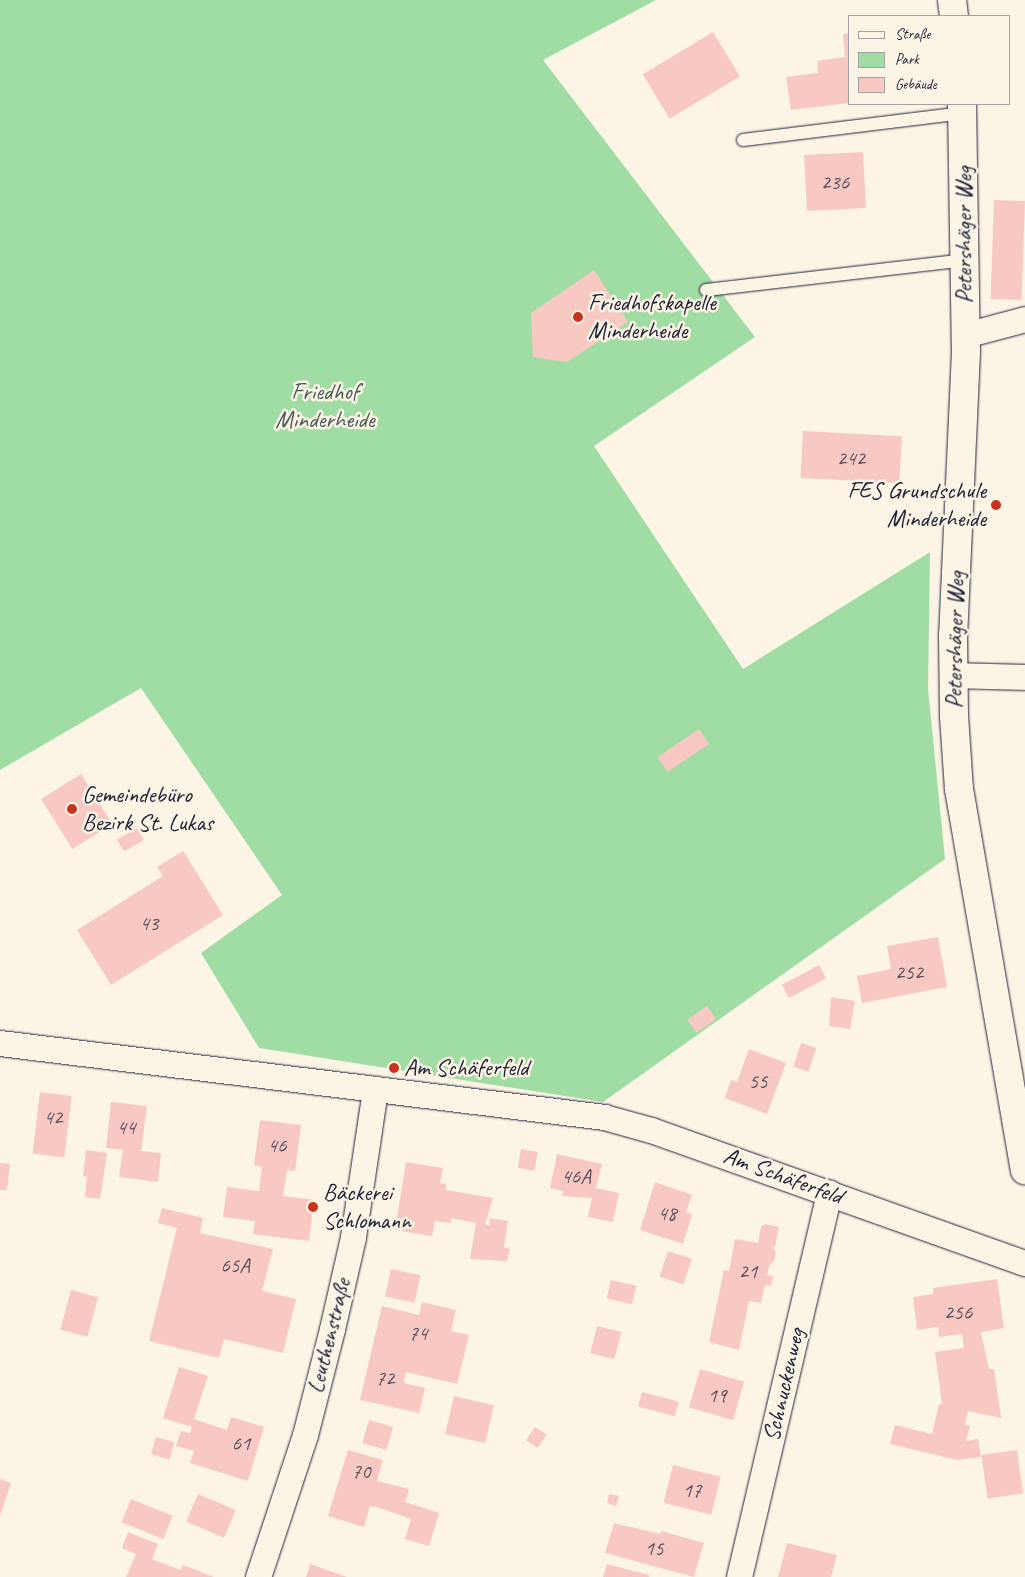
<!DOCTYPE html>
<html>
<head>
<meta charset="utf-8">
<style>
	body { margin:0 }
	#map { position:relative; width:1025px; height:1577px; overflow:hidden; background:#fcf5e5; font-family:Caveat,sans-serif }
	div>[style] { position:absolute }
	.green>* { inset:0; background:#a0dda4 }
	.building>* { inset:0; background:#f8c8c2; transform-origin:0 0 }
	.roads { filter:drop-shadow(0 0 1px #22223b) drop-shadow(0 0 1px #22223b) }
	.service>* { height:12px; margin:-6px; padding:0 6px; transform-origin:6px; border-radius:6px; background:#fcf5e5 }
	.minor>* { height:25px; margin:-12.5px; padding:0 12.5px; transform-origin:12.5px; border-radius:12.5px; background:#fcf5e5 }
	.tertiary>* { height:28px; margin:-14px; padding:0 14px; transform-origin:14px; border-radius:14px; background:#fcf5e5 }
	.dots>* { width:14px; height:14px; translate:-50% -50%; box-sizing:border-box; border:2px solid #fcf5e5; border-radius:50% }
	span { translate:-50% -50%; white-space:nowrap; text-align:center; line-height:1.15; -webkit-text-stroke:5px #fcf5e5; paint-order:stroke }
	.number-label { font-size:21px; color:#584c5d }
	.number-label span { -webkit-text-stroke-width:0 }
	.street-label { font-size:24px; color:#22223b }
	.poi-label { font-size:24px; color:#22223b }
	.left { translate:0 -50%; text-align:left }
	.right { translate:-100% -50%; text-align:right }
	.park-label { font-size:24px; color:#485a5a }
	.legend { position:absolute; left:848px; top:15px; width:162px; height:90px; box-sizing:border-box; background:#fcf5e5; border:1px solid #a5a1a1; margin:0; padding:6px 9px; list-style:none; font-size:15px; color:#22223b }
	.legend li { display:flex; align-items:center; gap:10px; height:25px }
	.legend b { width:25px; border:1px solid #a5a1a1 }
</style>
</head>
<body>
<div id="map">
	<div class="green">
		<div style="clip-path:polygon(0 0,656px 0,543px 60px,755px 337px,594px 446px,743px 669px,930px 552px,928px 689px,945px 859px,603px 1102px,259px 1048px,201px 953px,282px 895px,141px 688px,0 770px)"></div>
	</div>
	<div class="building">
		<div style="left:713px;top:32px;width:52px;height:82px;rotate:59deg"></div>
		<div style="clip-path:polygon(849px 33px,849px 103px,791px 110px,786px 77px,818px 73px,817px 61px,845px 57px,843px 34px)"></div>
		<div style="left:863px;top:152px;width:56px;height:59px;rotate:87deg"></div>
		<div style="left:994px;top:200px;width:31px;height:99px;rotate:2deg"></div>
		<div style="clip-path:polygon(594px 270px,628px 322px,567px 362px,533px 357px,531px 313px)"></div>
		<div style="left:803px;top:431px;width:99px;height:47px;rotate:3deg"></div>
		<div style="left:699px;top:729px;width:18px;height:50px;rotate:56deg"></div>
		<div style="left:81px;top:774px;width:59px;height:47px;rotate:58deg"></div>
		<div style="left:137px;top:828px;width:14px;height:23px;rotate:60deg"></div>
		<div style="clip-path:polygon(183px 851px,223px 915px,111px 985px,77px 930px,163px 876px,157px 867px)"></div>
		<div style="clip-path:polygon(938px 937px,947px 987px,862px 1003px,857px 976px,891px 969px,887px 946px)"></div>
		<div style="left:819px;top:965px;width:15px;height:42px;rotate:62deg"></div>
		<div style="clip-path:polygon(831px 997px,855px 1001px,850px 1029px,829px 1026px)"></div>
		<div style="left:707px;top:1006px;width:16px;height:24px;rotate:55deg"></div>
		<div style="left:801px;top:1043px;width:16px;height:25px;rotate:18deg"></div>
		<div style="clip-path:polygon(749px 1049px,786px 1063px,767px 1114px,725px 1098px,731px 1080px,737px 1082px)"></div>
		<div style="left:40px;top:1092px;width:32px;height:62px;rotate:7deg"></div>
		<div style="clip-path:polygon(111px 1102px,147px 1106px,141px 1151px,161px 1153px,158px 1182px,119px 1177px,123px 1150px,106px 1148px)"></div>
		<div style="clip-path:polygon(260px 1120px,301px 1125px,295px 1171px,287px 1170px,283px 1196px,314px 1200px,309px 1241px,253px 1234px,255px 1221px,223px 1217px,227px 1187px,259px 1191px,262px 1167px,254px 1165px)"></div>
		<div style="left:521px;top:1149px;width:17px;height:19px;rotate:10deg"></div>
		<div style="clip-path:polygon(86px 1150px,107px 1153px,100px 1199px,85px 1197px,87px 1177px,83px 1176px)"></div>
		<div style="clip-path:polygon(557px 1154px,602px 1164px,596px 1188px,619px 1193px,613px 1222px,588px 1217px,592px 1198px,562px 1196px,563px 1191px,550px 1188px)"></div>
		<div style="clip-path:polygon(406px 1162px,443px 1168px,440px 1183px,446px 1184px,446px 1190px,493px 1198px,485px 1224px,489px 1225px,490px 1218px,508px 1221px,504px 1247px,510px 1249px,507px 1261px,470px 1259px,476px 1223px,451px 1218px,451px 1223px,435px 1221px,432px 1236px,395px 1230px)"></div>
		<div style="clip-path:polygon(0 1163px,10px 1164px,7px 1190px,0 1190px)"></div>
		<div style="clip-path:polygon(655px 1182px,692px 1195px,686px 1212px,692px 1214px,683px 1244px,640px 1230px)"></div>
		<div style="clip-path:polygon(162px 1208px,203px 1218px,200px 1233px,273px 1249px,262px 1291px,296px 1299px,283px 1353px,224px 1339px,219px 1358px,149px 1341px,177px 1228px,158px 1223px)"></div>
		<div style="clip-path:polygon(765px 1224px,779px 1227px,775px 1247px,772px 1247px,776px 1252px,774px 1261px,770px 1264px,767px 1275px,773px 1276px,771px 1286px,765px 1285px,761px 1303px,749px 1301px,739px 1350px,709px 1342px,724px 1270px,729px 1271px,735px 1239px,758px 1243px,761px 1227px)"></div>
		<div style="left:668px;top:1251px;width:25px;height:27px;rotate:18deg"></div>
		<div style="left:391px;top:1269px;width:30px;height:28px;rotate:12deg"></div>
		<div style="clip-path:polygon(997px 1279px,1004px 1328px,981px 1332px,989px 1369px,994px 1369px,1001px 1418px,968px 1411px,965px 1425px,970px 1426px,966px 1441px,978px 1439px,981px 1457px,957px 1460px,890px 1444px,895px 1425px,932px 1434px,939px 1404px,942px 1404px,935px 1352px,964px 1348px,962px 1334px,939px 1337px,938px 1327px,917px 1330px,913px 1297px,933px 1294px,933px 1288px)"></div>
		<div style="left:611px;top:1280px;width:26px;height:19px;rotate:13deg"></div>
		<div style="left:71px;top:1290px;width:28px;height:41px;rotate:15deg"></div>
		<div style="clip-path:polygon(422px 1302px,456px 1310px,451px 1331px,469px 1335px,457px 1384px,406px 1372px,404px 1383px,425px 1388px,419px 1413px,360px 1400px,382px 1306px,419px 1315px)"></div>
		<div style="left:597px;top:1326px;width:25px;height:28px;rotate:14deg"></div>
		<div style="clip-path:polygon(179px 1367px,208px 1376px,194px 1419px,227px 1430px,231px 1417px,264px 1427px,248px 1481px,190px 1463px,194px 1451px,176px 1446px,181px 1431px,190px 1433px,192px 1427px,163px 1418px)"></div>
		<div style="left:700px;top:1369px;width:46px;height:40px;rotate:16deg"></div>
		<div style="left:642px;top:1392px;width:38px;height:15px;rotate:15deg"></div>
		<div style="left:454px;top:1396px;width:41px;height:39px;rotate:13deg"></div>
		<div style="left:369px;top:1420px;width:25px;height:24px;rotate:16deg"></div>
		<div style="left:535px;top:1427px;width:14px;height:16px;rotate:34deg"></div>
		<div style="left:156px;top:1437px;width:19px;height:18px;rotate:16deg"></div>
		<div style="clip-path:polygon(348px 1450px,383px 1460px,377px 1481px,409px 1489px,405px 1502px,439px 1513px,429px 1546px,405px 1539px,411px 1519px,380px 1508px,370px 1506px,364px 1527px,328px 1516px)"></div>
		<div style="left:1017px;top:1450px;width:44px;height:36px;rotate:82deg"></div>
		<div style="left:673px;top:1465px;width:49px;height:39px;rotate:14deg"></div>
		<div style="clip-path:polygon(0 1479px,11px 1483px,0 1516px)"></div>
		<div style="left:198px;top:1494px;width:41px;height:30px;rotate:23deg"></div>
		<div style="clip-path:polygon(609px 1494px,619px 1496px,616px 1506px,607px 1503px)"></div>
		<div style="left:131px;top:1499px;width:45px;height:25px;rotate:22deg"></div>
		<div style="clip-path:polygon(614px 1523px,660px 1534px,661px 1531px,704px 1543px,694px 1577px,605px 1553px)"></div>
		<div style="clip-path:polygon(128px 1532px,158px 1544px,152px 1559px,180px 1570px,183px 1565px,214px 1577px,126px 1577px,136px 1554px,122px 1548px)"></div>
		<div style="clip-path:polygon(787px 1543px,837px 1555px,831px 1577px,778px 1577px)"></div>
		<div style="clip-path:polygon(310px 1564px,347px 1577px,306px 1577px)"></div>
		<div style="clip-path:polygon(607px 1564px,649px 1575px,649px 1577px,603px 1577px)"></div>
	</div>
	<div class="roads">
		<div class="service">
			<div style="left:743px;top:140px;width:222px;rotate:-7deg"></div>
			<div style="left:706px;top:290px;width:260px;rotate:-6.6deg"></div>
		</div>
		<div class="minor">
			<div style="left:965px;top:335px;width:62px;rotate:-14.9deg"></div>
			<div style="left:953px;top:675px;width:72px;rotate:1.6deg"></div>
			<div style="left:0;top:1043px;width:609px;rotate:6.98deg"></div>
			<div style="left:604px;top:1117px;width:49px;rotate:15.5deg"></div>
			<div style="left:651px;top:1130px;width:397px;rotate:19.6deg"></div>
			<div style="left:258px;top:1577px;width:150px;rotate:-71.7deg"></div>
			<div style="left:305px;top:1435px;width:109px;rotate:-75.7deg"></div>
			<div style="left:332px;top:1329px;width:94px;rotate:-77.1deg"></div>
			<div style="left:353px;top:1237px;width:150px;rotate:-81.5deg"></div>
			<div style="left:739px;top:1577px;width:395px;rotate:-76.8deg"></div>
		</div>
		<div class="tertiary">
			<div style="left:952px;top:0;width:16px;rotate:83deg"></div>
			<div style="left:962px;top:104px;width:248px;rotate:89.1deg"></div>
			<div style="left:966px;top:352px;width:282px;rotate:92.6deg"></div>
			<div style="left:953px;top:634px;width:82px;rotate:89.3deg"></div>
			<div style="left:954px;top:716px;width:73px;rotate:86.1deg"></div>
			<div style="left:959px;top:789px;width:387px;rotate:80.2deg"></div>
		</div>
	</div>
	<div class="dots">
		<div style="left:578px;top:317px;background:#c8321e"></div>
		<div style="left:996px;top:505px;background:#c8321e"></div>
		<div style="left:72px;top:809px;background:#c8321e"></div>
		<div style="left:394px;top:1068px;background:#c8321e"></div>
		<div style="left:313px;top:1207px;background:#c8321e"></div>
	</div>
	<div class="number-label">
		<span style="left:835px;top:182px">236</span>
		<span style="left:851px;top:458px">242</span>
		<span style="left:149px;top:923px">43</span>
		<span style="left:909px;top:972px">252</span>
		<span style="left:758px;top:1081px">55</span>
		<span style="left:53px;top:1117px">42</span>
		<span style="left:126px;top:1127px">44</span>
		<span style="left:277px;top:1145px">46</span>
		<span style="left:576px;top:1176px">46A</span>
		<span style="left:667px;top:1213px">48</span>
		<span style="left:235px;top:1265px">65A</span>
		<span style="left:748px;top:1271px">21</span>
		<span style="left:958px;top:1312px">256</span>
		<span style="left:418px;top:1333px">74</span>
		<span style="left:385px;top:1378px">72</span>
		<span style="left:717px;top:1395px">19</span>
		<span style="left:241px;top:1443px">61</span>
		<span style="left:361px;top:1471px">70</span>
		<span style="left:692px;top:1490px">17</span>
		<span style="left:654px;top:1548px">15</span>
	</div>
	<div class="street-label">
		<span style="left:964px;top:235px;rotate:-90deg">Petershäger Weg</span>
		<span style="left:955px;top:640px;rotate:-89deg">Petershäger Weg</span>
		<span style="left:783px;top:1176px;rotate:20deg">Am Schäferfeld</span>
		<span style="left:329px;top:1336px;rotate:-76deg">Leuthenstraße</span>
		<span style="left:784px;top:1385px;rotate:-77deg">Schnuckenweg</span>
	</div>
	<div class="poi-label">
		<span class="left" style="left:588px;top:317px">Friedhofskapelle<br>Minderheide</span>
		<span class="right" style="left:986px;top:505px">FES Grundschule<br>Minderheide</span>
		<span class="left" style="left:82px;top:809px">Gemeindebüro<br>Bezirk St. Lukas</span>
		<span class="left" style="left:404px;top:1068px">Am Schäferfeld</span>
		<span class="left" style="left:323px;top:1207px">Bäckerei<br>Schlomann</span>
	</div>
	<div class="park-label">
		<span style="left:325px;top:406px">Friedhof<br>Minderheide</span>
	</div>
	<ul class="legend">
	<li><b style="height:6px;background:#fcf5e5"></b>Straße</li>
	<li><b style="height:14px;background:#a0dda4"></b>Park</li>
	<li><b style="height:14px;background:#f8c8c2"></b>Gebäude</li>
	</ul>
</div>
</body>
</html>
